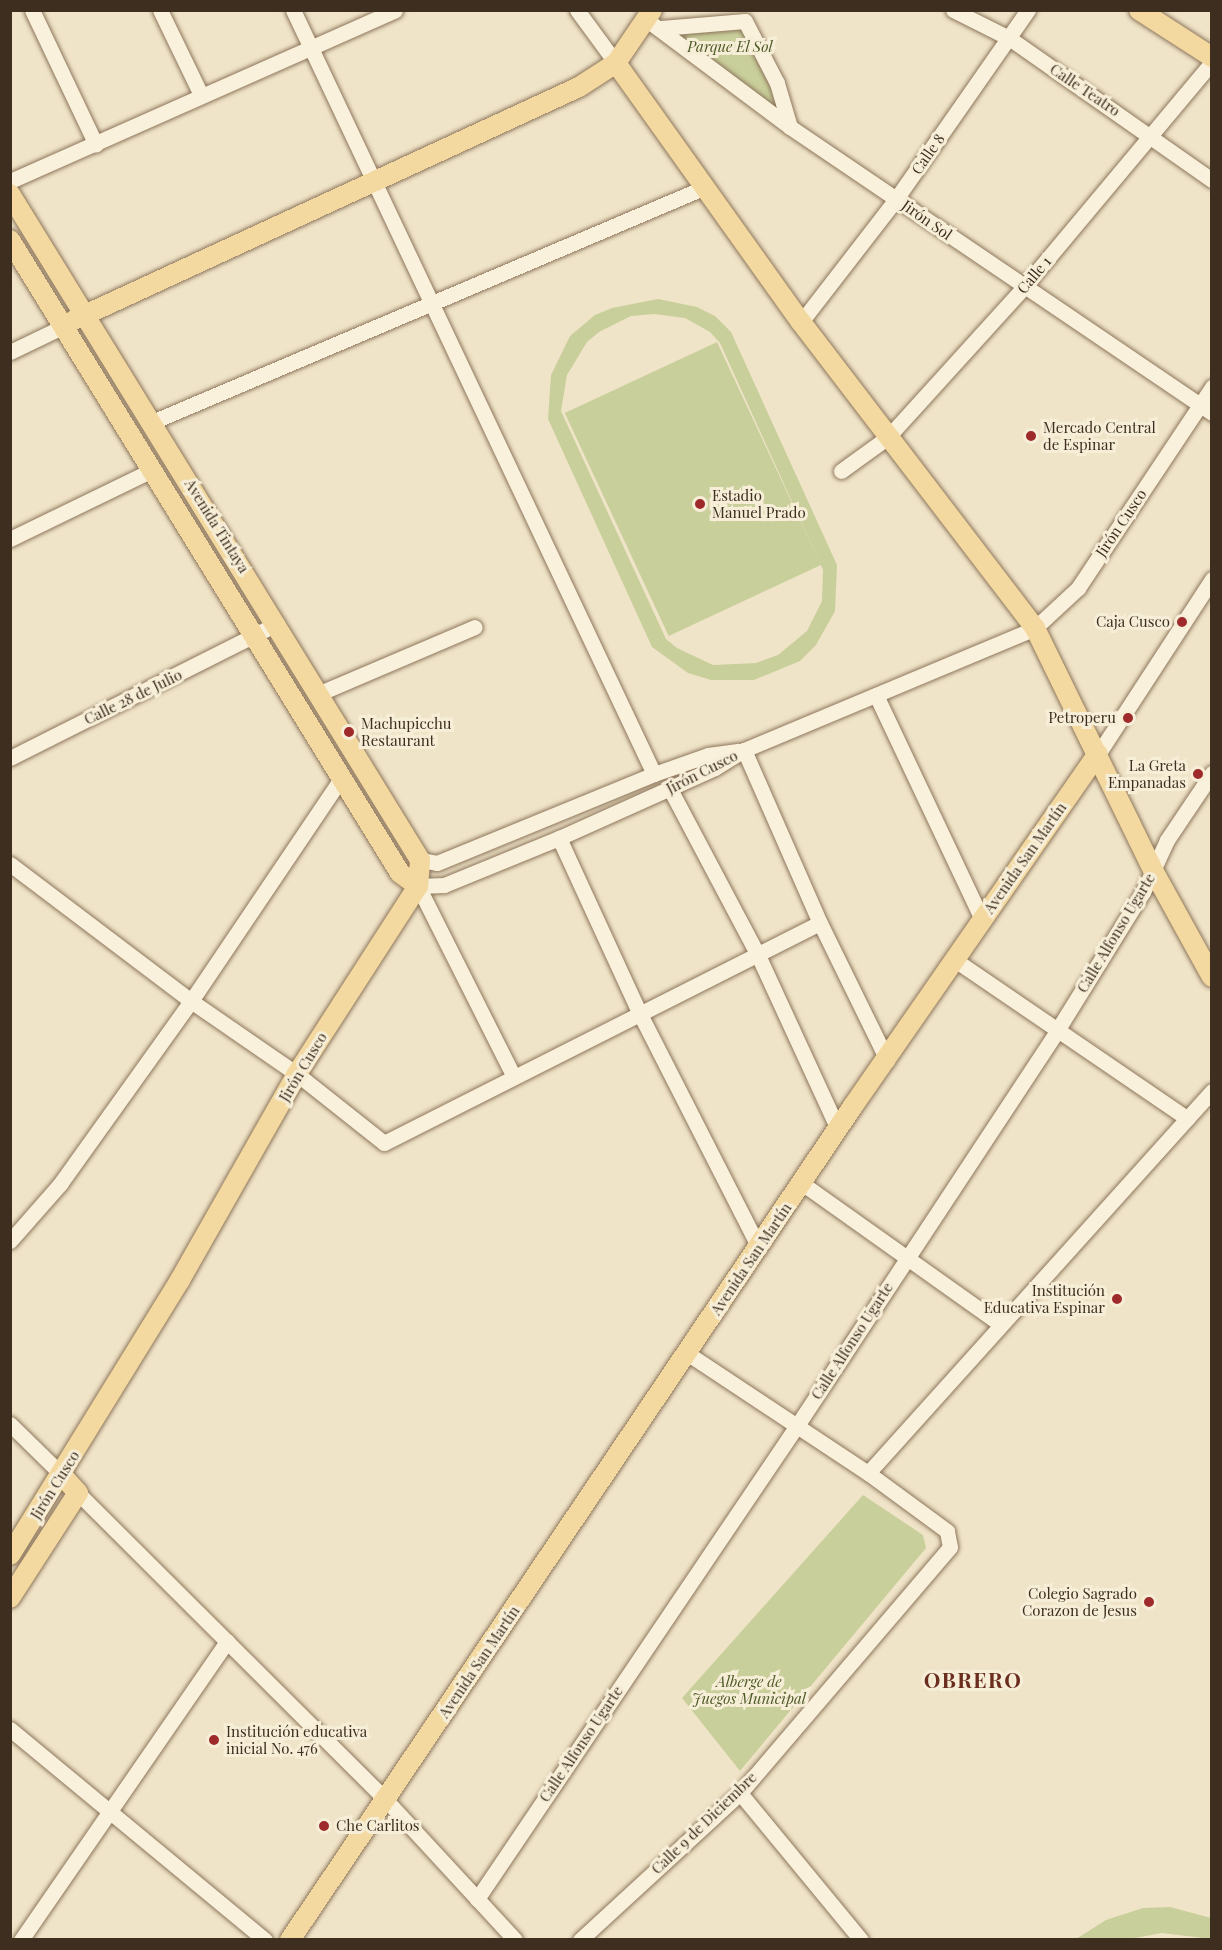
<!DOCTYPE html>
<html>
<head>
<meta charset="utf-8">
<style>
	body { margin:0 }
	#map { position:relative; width:1222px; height:1950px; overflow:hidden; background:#f0e4c8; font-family:"Playfair Display",serif }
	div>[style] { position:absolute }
	.green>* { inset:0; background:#c9cf9b; transform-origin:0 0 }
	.roads { filter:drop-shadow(0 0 2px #8d765c) drop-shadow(0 0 2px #8d765c) }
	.minor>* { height:15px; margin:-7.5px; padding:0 7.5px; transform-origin:7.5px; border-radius:7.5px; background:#faf1dc }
	.major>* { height:20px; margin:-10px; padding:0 10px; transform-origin:10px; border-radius:10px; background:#f3d9a0 }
	.dots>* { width:16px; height:16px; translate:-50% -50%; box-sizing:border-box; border:3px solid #f7eed8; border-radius:50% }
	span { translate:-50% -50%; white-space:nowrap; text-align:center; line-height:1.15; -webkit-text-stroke:6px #f7eed8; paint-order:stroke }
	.park-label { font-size:15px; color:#4d5a26; font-style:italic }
	.street-label { font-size:15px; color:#3d2e20 }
	.poi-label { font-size:15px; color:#3d2e20 }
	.left { translate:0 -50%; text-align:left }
	.right { translate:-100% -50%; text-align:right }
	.district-label { font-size:21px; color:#6b2e1e; font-weight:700; letter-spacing:1.5px }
	.frame { position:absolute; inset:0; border:12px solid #3d2e20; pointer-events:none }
</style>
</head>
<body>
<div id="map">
	<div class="green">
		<div style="clip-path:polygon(743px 24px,763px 59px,782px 113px,681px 37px,680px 32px)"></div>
		<div style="clip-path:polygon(evenodd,658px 299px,697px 307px,715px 316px,731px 332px,837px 565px,835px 611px,816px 645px,800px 661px,754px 680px,711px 680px,688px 673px,652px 647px,548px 419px,551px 375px,570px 336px,595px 315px,612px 308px,658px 299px,654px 314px,685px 318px,710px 332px,720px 343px,823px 570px,822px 601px,807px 631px,778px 655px,756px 663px,713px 665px,677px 648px,666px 639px,561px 411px,567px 375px,587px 342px,599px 332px,631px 316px,654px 314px)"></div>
		<div style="left:717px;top:342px;width:246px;height:168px;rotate:65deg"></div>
		<div style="clip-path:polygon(863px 1495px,923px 1535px,926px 1548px,740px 1771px,682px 1698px)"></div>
		<div style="clip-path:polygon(1170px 1907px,1211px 1918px,1211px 1939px,1162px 1933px,1130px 1939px,1076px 1939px,1106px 1920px,1143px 1908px)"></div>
	</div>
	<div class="roads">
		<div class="minor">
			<div style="left:32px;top:10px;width:149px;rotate:64.6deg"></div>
			<div style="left:160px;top:10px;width:94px;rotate:64.2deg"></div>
			<div style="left:293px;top:10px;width:845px;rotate:64.71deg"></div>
			<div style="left:577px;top:10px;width:66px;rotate:53.7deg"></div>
			<div style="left:953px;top:10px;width:63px;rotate:26.6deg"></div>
			<div style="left:1009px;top:38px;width:248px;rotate:35deg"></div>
			<div style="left:647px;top:20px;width:179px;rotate:36.8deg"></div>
			<div style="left:790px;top:127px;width:510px;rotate:34.13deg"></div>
			<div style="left:661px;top:28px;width:84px;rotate:-4.8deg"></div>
			<div style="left:745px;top:21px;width:70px;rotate:62.7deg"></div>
			<div style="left:777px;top:83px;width:46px;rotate:73.5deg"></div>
			<div style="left:10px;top:181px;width:421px;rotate:-23.9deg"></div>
			<div style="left:801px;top:322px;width:155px;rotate:-52.3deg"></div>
			<div style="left:896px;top:199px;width:231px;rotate:-55.1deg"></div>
			<div style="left:10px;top:352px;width:60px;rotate:-25.7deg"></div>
			<div style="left:152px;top:422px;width:599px;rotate:-23.01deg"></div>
			<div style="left:841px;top:471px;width:58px;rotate:-35.9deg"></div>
			<div style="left:888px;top:437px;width:201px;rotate:-47.8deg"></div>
			<div style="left:1023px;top:288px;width:295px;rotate:-50.1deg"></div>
			<div style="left:10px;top:539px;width:158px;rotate:-25.9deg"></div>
			<div style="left:320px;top:693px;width:168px;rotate:-23.1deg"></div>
			<div style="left:876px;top:695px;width:248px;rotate:64.7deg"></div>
			<div style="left:744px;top:750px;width:189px;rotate:66.3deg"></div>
			<div style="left:820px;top:923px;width:153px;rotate:63.9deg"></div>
			<div style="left:1098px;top:754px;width:209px;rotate:-56.9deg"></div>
			<div style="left:10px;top:758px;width:299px;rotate:-26.7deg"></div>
			<div style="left:670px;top:789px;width:186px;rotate:62.1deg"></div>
			<div style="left:757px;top:953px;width:194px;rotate:65.3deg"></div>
			<div style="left:559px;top:838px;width:194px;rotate:65.3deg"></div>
			<div style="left:640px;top:1014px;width:263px;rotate:63deg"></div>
			<div style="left:420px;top:860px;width:17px;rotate:10deg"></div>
			<div style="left:437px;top:863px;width:235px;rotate:-22.3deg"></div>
			<div style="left:654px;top:774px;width:57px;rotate:-19.4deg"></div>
			<div style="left:708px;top:755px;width:30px;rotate:-8deg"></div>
			<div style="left:10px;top:864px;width:227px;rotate:37.1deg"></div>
			<div style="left:191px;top:1001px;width:129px;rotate:34.6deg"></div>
			<div style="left:297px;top:1074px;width:111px;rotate:38.4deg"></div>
			<div style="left:384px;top:1143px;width:488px;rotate:-26.8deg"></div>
			<div style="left:955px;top:960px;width:281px;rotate:34.3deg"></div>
			<div style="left:514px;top:1077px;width:214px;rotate:-116.7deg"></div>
			<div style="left:418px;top:886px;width:26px;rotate:-2deg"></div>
			<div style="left:444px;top:885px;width:124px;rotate:-22.2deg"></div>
			<div style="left:559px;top:838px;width:171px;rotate:-24.2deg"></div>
			<div style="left:715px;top:768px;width:34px;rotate:-32deg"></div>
			<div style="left:744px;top:750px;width:316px;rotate:-22.7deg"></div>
			<div style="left:1035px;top:628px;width:59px;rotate:-42.9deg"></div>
			<div style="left:1078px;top:588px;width:242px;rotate:-56.3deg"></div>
			<div style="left:803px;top:1184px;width:242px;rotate:35.4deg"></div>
			<div style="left:10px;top:1241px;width:76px;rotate:-48.7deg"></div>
			<div style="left:60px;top:1184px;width:225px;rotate:-54.4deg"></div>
			<div style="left:191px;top:1001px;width:268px;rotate:-56deg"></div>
			<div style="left:10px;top:1424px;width:73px;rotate:44.4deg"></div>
			<div style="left:868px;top:1473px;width:514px;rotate:-48deg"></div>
			<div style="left:78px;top:1493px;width:435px;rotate:44.9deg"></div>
			<div style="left:386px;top:1800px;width:190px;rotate:47.3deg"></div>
			<div style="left:10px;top:1729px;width:331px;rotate:39.6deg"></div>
			<div style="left:740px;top:1793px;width:190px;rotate:50.5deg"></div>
			<div style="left:477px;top:1899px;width:570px;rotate:-55.95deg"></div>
			<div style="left:796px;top:1427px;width:476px;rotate:-56.6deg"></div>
			<div style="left:1058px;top:1029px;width:161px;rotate:-58.2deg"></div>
			<div style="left:1143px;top:892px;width:57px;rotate:-65.2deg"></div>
			<div style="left:1167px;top:840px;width:81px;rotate:-56.1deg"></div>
			<div style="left:21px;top:1940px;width:363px;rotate:-55.4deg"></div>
			<div style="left:580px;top:1940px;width:217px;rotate:-42.6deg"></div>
			<div style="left:740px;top:1793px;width:323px;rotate:-49.5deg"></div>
			<div style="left:950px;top:1547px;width:16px;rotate:-101deg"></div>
			<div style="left:947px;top:1531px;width:98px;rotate:-143.7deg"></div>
			<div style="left:868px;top:1473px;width:217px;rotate:-146.5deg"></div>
		</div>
		<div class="major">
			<div style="left:1139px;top:10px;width:87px;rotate:32.8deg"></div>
			<div style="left:616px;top:63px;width:318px;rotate:54.5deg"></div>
			<div style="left:801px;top:322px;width:385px;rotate:52.6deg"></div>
			<div style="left:1035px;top:628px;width:271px;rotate:64deg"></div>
			<div style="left:1154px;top:872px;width:120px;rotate:61.1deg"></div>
			<div style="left:10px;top:194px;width:782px;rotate:58.38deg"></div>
			<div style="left:420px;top:860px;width:26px;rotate:94deg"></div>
			<div style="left:418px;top:886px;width:224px;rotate:122.8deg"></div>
			<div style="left:297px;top:1074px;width:237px;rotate:119.6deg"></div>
			<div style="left:180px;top:1280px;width:323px;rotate:121.7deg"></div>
			<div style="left:10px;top:240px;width:743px;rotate:58.36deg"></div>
			<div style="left:400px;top:873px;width:22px;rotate:36deg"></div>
			<div style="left:74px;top:320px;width:556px;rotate:-24.77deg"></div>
			<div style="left:579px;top:87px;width:44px;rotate:-33deg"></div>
			<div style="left:616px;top:63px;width:64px;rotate:-55.8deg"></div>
			<div style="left:10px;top:1598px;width:125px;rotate:-57.1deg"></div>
			<div style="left:78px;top:1493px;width:24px;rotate:-132deg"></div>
			<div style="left:290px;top:1940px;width:1006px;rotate:-55.98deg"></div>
			<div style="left:853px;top:1106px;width:429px;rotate:-55.2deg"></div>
		</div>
	</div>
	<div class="dots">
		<div style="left:1031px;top:436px;background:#9e2a2b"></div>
		<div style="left:700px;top:504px;background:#9e2a2b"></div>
		<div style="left:1182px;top:622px;background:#9e2a2b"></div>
		<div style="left:1128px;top:718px;background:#9e2a2b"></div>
		<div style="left:349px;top:732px;background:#9e2a2b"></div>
		<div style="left:1198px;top:774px;background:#9e2a2b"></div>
		<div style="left:1117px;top:1299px;background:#9e2a2b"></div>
		<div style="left:1149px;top:1602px;background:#9e2a2b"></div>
		<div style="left:214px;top:1740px;background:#9e2a2b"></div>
		<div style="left:324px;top:1826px;background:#9e2a2b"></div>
	</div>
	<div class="park-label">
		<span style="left:730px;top:47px">Parque El Sol</span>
		<span style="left:749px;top:1690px">Alberge de<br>Juegos Municipal</span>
	</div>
	<div class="street-label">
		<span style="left:1085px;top:90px;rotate:34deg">Calle Teatro</span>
		<span style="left:928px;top:154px;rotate:-55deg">Calle 8</span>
		<span style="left:927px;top:220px;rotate:35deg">Jirón Sol</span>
		<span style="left:1034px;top:275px;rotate:-50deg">Calle 1</span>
		<span style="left:1121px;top:523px;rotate:-56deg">Jirón Cusco</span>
		<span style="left:217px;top:526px;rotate:58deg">Avenida Tintaya</span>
		<span style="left:133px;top:697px;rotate:-26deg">Calle 28 de Julio</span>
		<span style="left:702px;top:772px;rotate:-27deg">Jirón Cusco</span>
		<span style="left:1025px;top:858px;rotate:-55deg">Avenida San Martín</span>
		<span style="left:1116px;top:933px;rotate:-59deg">Calle Alfonso Ugarte</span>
		<span style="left:303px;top:1067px;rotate:-59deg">Jirón Cusco</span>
		<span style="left:751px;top:1259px;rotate:-56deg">Avenida San Martín</span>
		<span style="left:852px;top:1341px;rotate:-57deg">Calle Alfonso Ugarte</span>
		<span style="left:55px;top:1485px;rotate:-58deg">Jirón Cusco</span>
		<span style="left:479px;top:1662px;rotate:-56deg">Avenida San Martín</span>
		<span style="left:581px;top:1744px;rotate:-56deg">Calle Alfonso Ugarte</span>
		<span style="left:704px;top:1823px;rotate:-44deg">Calle 9 de Diciembre</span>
	</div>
	<div class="poi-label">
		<span class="left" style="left:1043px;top:436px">Mercado Central<br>de Espinar</span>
		<span class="left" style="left:712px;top:504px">Estadio<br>Manuel Prado</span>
		<span class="right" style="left:1170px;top:622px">Caja Cusco</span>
		<span class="right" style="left:1116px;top:718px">Petroperu</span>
		<span class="left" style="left:361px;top:732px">Machupicchu<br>Restaurant</span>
		<span class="right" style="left:1186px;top:774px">La Greta<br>Empanadas</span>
		<span class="right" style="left:1105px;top:1299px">Institución<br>Educativa Espinar</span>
		<span class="right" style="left:1137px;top:1602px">Colegio Sagrado<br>Corazon de Jesus</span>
		<span class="left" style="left:226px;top:1740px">Institución educativa<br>inicial No. 476</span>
		<span class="left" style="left:336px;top:1826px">Che Carlitos</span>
	</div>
	<div class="district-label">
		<span style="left:973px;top:1679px">OBRERO</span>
	</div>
	<div class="frame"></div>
</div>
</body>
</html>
